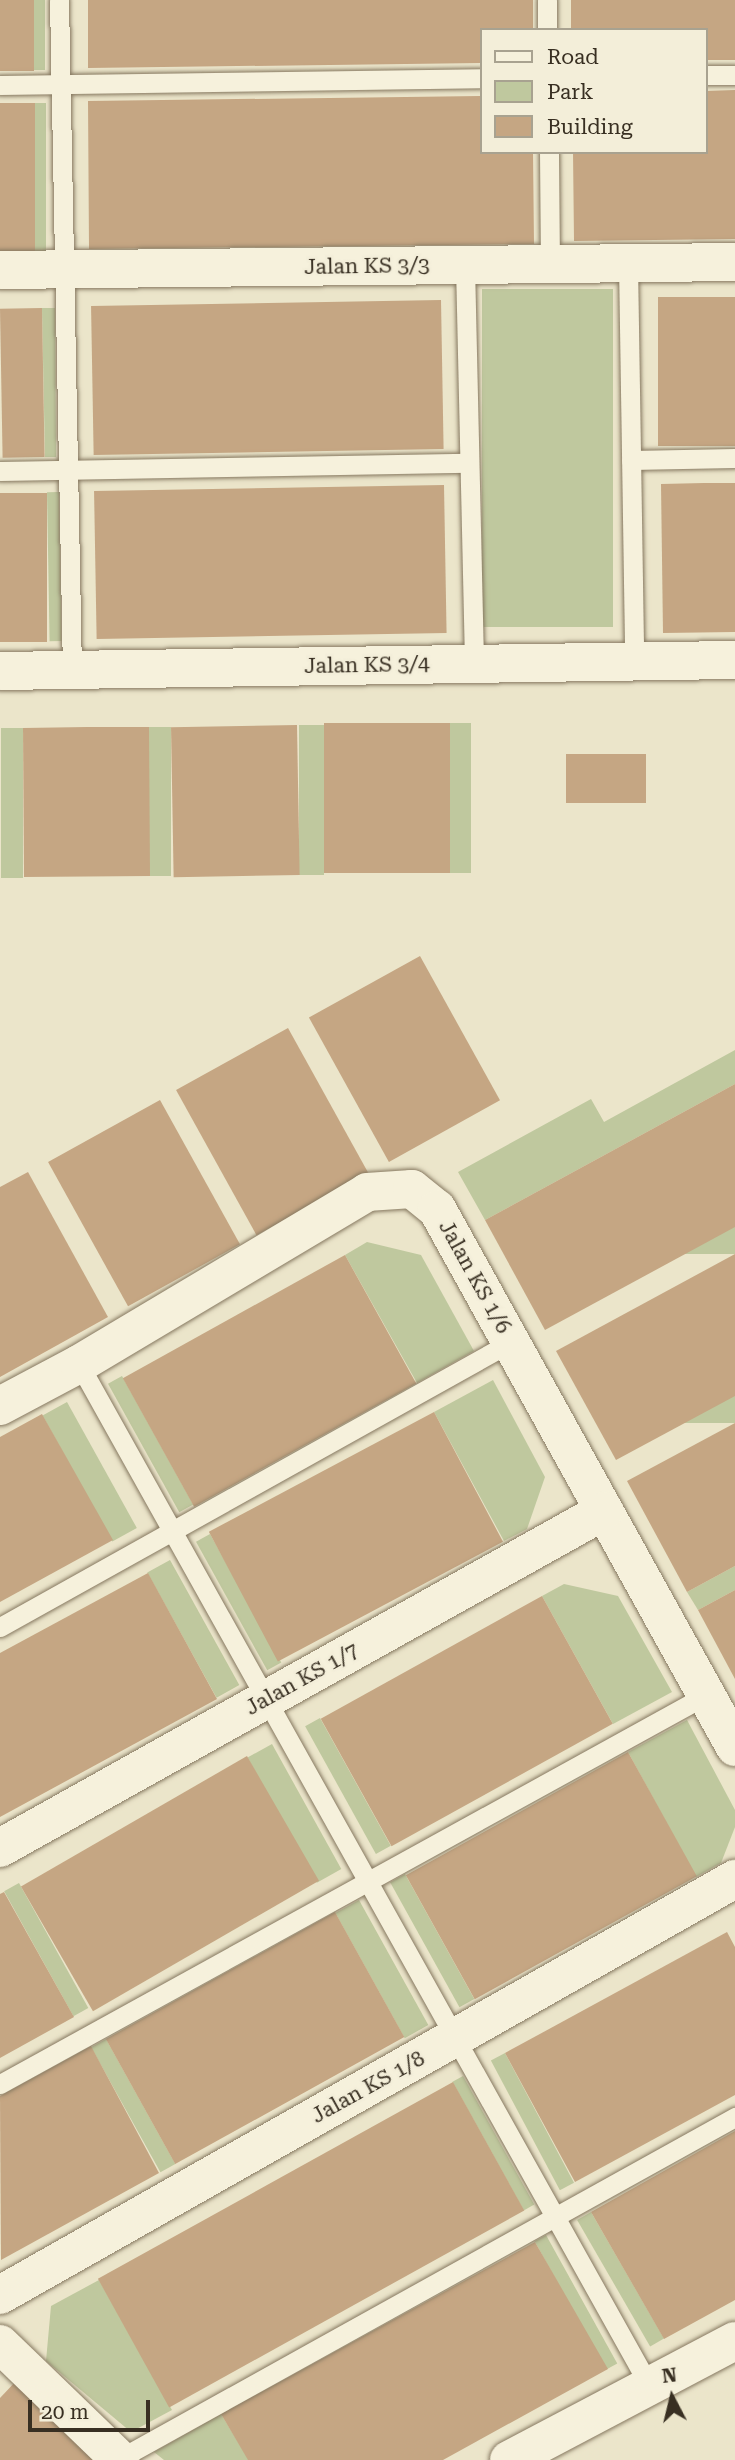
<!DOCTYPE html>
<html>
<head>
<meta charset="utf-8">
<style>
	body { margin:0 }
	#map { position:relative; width:735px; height:2460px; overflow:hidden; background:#ebe5ca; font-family:"Roboto Serif",serif }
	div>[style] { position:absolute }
	.green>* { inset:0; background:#bfc89e; transform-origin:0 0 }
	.building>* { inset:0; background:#c5a683; transform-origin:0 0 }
	.roads { filter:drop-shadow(0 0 2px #867860) drop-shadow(0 0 2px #867860) }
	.lane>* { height:19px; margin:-9.5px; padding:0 9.5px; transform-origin:9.5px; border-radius:9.5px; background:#f6f1dc }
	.street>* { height:38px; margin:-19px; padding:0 19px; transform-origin:19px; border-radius:19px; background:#f6f1dc }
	span { translate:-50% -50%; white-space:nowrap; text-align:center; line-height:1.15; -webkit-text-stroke:5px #f3eed9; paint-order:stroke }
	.street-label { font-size:21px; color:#382f22 }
	.legend { position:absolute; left:480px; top:28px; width:228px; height:126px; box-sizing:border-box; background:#f3eed9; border:2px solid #a8a290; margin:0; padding:9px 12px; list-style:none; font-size:21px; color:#382f22 }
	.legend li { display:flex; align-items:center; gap:14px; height:35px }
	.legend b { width:35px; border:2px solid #a8a290 }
	.north { position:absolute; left:637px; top:2362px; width:70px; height:70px; -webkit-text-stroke:5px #f3eed9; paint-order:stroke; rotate:353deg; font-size:19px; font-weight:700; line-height:28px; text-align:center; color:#382f22 }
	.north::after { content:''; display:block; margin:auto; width:24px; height:32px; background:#382f22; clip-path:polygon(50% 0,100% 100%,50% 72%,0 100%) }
	.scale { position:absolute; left:28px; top:2400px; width:122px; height:32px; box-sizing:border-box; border:4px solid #382f22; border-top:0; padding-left:9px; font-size:21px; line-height:24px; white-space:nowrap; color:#382f22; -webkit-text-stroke:5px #f3eed9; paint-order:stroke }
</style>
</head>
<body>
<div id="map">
	<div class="green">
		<div style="left:34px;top:0;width:11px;height:70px"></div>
		<div style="left:35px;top:103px;width:11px;height:149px"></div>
		<div style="left:613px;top:289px;width:338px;height:131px;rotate:90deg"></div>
		<div style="clip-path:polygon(42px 308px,55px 308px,56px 457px,45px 457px)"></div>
		<div style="left:59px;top:492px;width:149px;height:12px;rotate:89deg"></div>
		<div style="left:450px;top:723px;width:21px;height:150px"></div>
		<div style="left:299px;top:725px;width:25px;height:150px"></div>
		<div style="left:149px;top:727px;width:22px;height:149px"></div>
		<div style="left:1px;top:728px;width:22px;height:150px"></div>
		<div style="clip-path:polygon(735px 1050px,735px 1084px,485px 1220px,458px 1172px,591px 1099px,604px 1122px)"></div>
		<div style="left:735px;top:1227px;width:27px;height:216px;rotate:90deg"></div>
		<div style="clip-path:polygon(367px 1242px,421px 1255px,474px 1351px,417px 1383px,345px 1255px)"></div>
		<div style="left:122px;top:1376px;width:147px;height:16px;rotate:61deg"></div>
		<div style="clip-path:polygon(493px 1380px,545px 1477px,527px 1529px,504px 1541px,434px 1412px)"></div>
		<div style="left:735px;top:1396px;width:27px;height:135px;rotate:90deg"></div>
		<div style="left:67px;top:1402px;width:144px;height:28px;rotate:61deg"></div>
		<div style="left:210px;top:1534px;width:147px;height:16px;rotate:61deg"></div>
		<div style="left:170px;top:1560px;width:143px;height:26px;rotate:61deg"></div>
		<div style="clip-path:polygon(735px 1566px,735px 1590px,698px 1610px,687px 1592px)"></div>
		<div style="clip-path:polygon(564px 1584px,618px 1596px,672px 1692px,613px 1724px,542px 1596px)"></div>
		<div style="left:320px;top:1718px;width:146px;height:17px;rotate:61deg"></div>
		<div style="clip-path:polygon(687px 1720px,735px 1810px,735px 1827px,721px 1863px,696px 1877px,628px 1752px)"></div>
		<div style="left:272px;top:1744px;width:143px;height:28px;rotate:61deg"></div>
		<div style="left:405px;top:1874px;width:143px;height:17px;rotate:61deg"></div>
		<div style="left:19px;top:1883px;width:143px;height:17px;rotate:61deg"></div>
		<div style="left:359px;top:1900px;width:143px;height:27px;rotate:61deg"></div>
		<div style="left:106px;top:2039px;width:143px;height:17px;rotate:61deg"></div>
		<div style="left:505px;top:2053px;width:147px;height:16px;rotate:62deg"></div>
		<div style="left:463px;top:2076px;width:147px;height:12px;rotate:61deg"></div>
		<div style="left:591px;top:2212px;width:146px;height:16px;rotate:60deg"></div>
		<div style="left:546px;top:2235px;width:147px;height:13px;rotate:61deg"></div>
		<div style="clip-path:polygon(99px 2280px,172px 2410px,131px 2432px,46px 2361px,51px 2306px)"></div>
		<div style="clip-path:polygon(221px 2414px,249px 2460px,164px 2460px,154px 2452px)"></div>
	</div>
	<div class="building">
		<div style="left:0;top:0;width:34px;height:71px"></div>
		<div style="clip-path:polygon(88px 0,533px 0,533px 30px,481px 30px,481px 63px,88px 68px)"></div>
		<div style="clip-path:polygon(571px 0,735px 0,735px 60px,705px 60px,705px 30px,571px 30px)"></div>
		<div style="clip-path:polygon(735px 90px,735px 239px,574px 241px,573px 152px,705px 152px,705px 91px)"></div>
		<div style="clip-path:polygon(481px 96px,481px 152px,533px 152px,534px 244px,89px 249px,88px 101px)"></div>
		<div style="left:0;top:103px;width:35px;height:149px"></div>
		<div style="left:735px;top:297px;width:149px;height:77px;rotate:90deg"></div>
		<div style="left:441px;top:300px;width:149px;height:350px;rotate:89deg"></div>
		<div style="left:42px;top:308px;width:149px;height:42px;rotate:89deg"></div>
		<div style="clip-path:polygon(704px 483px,735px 483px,735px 632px,663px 633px,661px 484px)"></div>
		<div style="left:444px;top:485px;width:148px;height:350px;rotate:89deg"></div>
		<div style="left:0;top:493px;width:47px;height:149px"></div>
		<div style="left:450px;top:723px;width:150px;height:126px;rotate:90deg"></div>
		<div style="left:297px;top:725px;width:150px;height:126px;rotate:89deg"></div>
		<div style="clip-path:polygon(87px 727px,149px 727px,150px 876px,24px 877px,23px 728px)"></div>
		<div style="left:566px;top:754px;width:80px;height:49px"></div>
		<div style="left:420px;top:956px;width:165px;height:127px;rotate:61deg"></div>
		<div style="left:288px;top:1028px;width:166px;height:128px;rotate:61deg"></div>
		<div style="clip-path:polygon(735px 1084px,735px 1227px,545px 1330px,485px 1220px)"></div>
		<div style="left:160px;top:1100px;width:165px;height:128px;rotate:61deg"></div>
		<div style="clip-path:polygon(28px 1172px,108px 1317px,0 1377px,0 1187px)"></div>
		<div style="clip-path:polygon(735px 1254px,735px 1396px,616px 1460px,556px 1351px)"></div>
		<div style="left:345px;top:1255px;width:147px;height:254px;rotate:61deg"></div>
		<div style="left:434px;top:1412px;width:147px;height:255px;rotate:62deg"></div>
		<div style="clip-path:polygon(42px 1414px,113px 1540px,0 1602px,0 1437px)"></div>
		<div style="clip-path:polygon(735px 1423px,735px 1566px,687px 1592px,627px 1481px)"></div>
		<div style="clip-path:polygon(148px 1573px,217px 1699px,0 1817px,0 1653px)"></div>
		<div style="clip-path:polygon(735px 1590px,735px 1679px,698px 1610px)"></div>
		<div style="left:542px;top:1596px;width:146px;height:253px;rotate:61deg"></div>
		<div style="left:628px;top:1752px;width:142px;height:254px;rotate:61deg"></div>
		<div style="left:247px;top:1756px;width:144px;height:261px;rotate:60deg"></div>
		<div style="clip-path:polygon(4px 1892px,74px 2017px,0 2058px,0 1894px)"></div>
		<div style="left:335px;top:1912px;width:143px;height:262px;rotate:61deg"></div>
		<div style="clip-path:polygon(727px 1932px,735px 1947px,735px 2095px,575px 2182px,505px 2053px)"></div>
		<div style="clip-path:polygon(91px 2046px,159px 2173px,1px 2260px,0 2096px)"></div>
		<div style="left:453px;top:2082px;width:147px;height:406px;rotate:61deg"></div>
		<div style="clip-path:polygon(735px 2131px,735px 2300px,664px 2339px,591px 2212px)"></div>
		<div style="clip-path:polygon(535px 2242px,608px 2369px,443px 2460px,248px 2460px,221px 2414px)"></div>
		<div style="clip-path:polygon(17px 2380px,101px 2460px,0 2460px,0 2398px)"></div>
	</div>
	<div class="roads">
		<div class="lane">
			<div style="left:59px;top:0;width:670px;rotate:88.89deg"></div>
			<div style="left:547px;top:0;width:30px;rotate:90deg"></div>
			<div style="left:705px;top:75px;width:30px"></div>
			<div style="left:0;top:85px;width:481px;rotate:-0.8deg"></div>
			<div style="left:549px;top:152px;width:112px;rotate:89.5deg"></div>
			<div style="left:628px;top:263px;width:398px;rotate:89.1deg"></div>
			<div style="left:465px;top:265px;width:398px;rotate:88.7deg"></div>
			<div style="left:631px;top:460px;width:104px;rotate:-1.1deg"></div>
			<div style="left:0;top:471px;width:468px;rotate:-1deg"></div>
			<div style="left:79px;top:1364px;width:1172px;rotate:60.83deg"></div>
			<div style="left:0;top:1627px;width:585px;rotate:-29.15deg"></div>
			<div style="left:0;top:2084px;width:806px;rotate:-28.85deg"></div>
			<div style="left:119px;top:2459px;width:705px;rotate:-29.04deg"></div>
		</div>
		<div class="street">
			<div style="left:0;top:270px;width:735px;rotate:-0.62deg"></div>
			<div style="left:0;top:671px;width:735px;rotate:-0.86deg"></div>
			<div style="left:0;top:1406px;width:89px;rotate:-28deg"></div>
			<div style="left:79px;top:1364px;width:335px;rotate:-30.8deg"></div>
			<div style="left:367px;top:1192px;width:45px;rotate:-3.8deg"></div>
			<div style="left:412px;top:1189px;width:32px;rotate:39deg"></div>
			<div style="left:437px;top:1209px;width:615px;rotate:61.02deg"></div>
			<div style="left:0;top:1848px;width:692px;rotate:-29.16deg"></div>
			<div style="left:0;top:2295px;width:845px;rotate:-29.51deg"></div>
			<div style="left:0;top:2344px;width:167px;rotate:44deg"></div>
			<div style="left:509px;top:2460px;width:255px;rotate:-27.8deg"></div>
		</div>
	</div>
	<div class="street-label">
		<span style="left:367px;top:266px;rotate:-1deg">Jalan KS 3/3</span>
		<span style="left:367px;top:665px;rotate:-1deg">Jalan KS 3/4</span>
		<span style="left:475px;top:1277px;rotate:61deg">Jalan KS 1/6</span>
		<span style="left:302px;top:1679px;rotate:-29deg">Jalan KS 1/7</span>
		<span style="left:368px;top:2087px;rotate:-29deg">Jalan KS 1/8</span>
	</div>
	<ul class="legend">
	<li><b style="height:9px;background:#f6f1dc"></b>Road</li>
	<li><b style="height:19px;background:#bfc89e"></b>Park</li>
	<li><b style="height:19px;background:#c5a683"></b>Building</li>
	</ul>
	<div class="north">N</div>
	<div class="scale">20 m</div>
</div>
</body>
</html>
